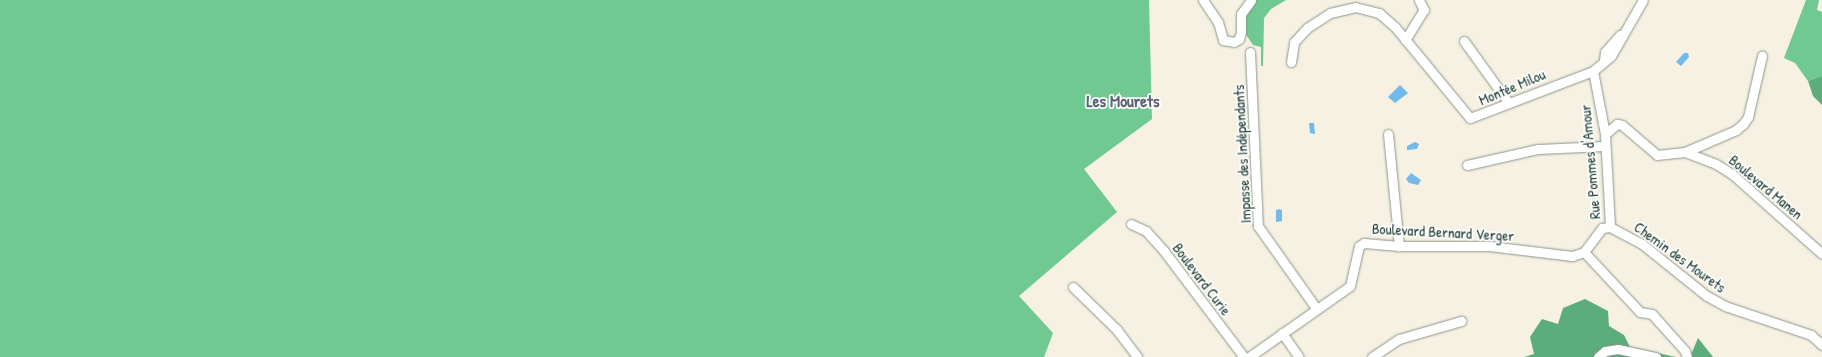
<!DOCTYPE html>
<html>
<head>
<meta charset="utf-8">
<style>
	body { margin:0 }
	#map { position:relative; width:1822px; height:357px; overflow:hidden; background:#f6f1e2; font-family:"Patrick Hand",sans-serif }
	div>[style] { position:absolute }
	.green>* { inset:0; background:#6fc991 }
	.forest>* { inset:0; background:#5bad7b }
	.water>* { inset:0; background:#73baea }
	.roads { filter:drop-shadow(0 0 1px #8a978b) drop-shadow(0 0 1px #8a978b) }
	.minor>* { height:9px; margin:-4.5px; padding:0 4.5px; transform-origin:4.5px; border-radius:4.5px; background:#fff }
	span { translate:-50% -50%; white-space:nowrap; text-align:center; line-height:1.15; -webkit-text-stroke:3.5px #fff; paint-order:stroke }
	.street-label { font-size:15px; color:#1f3d34 }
	.quarter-label { font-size:17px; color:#5f6576; font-weight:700 }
</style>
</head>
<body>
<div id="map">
	<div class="green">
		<div style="clip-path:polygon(0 0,1149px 0,1152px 119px,1084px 169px,1117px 212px,1019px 296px,1053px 333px,1044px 357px,0 357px)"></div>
		<div style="clip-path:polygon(1256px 0,1286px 0,1271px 9px,1264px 18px,1263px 66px,1261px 66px,1261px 47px,1253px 45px,1243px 30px,1244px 17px)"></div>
		<div style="clip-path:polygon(1806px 0,1819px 0,1817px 10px,1822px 12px,1822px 76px,1808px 81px,1795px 63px,1784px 58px)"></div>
	</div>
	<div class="forest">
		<div style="clip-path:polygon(1822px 76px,1822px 105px,1813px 96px,1808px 81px)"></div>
		<div style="clip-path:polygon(1585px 299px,1608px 311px,1609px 326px,1624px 335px,1630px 347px,1676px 357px,1524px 357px,1534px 354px,1530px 337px,1542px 319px,1558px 324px,1563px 308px)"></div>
		<div style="clip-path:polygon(1698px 338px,1713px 357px,1690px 357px)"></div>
	</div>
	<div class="water">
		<div style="clip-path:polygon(1684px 53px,1688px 53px,1689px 57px,1681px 66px,1676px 62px)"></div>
		<div style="clip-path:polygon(1400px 85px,1408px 93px,1395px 103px,1388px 97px)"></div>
		<div style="clip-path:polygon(1309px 123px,1314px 123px,1315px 134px,1310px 133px)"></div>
		<div style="clip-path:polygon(1415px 142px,1419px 144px,1417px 149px,1407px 150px,1407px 146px)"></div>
		<div style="clip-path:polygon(1411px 173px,1421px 180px,1418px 185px,1409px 183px,1406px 179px)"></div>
		<div style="clip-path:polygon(1279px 209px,1282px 210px,1282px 221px,1276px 222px,1276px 210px)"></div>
	</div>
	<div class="roads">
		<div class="minor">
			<div style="left:1203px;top:0;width:27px;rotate:56deg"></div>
			<div style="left:1218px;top:22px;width:19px;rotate:74deg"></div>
			<div style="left:1223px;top:40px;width:11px;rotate:10deg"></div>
			<div style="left:1234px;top:42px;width:6px;rotate:-31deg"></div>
			<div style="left:1239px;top:39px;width:7px;rotate:-74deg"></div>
			<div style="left:1241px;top:32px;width:18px;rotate:-90deg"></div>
			<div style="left:1241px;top:14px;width:17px;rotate:-54deg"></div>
			<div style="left:1405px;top:40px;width:36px;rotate:-58deg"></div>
			<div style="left:1424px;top:10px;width:11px;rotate:-117deg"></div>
			<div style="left:1464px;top:41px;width:75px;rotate:54.2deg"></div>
			<div style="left:1250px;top:52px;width:174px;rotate:87.4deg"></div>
			<div style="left:1258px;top:226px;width:100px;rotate:54.7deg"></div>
			<div style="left:1604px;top:60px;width:8px;rotate:-83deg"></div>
			<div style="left:1605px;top:52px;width:23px;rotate:-49deg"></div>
			<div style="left:1291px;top:62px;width:20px;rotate:-81deg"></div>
			<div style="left:1294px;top:42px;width:19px;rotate:-47deg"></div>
			<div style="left:1307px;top:28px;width:27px;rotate:-33deg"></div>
			<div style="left:1330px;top:13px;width:26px;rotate:-13deg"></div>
			<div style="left:1355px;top:7px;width:25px;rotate:14deg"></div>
			<div style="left:1379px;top:13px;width:21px;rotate:41deg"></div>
			<div style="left:1395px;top:27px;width:118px;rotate:50.5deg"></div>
			<div style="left:1470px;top:118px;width:132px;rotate:-20.9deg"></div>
			<div style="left:1593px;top:71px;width:64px;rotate:79.2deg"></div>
			<div style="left:1605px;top:134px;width:93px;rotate:86.9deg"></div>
			<div style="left:1593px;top:71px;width:23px;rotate:-40deg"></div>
			<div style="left:1611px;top:56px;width:64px;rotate:-60.3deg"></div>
			<div style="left:1388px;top:134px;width:113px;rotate:84.4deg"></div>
			<div style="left:1605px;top:134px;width:16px;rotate:-40deg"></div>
			<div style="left:1617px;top:124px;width:5px;rotate:11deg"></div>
			<div style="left:1622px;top:125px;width:46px;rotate:40.6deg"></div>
			<div style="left:1657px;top:155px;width:28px;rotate:-6deg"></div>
			<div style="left:1685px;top:152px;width:33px;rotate:21deg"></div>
			<div style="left:1716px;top:164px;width:19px;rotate:32deg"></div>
			<div style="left:1732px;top:174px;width:120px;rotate:41.6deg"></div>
			<div style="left:1685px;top:152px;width:56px;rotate:-23.3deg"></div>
			<div style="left:1736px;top:130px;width:9px;rotate:-41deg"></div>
			<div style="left:1743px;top:124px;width:9px;rotate:-54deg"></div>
			<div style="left:1748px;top:117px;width:63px;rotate:-77.1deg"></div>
			<div style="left:1467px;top:165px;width:73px;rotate:-12.7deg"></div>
			<div style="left:1538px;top:149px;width:67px;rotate:-2.6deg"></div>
			<div style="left:1131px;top:224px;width:17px;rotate:25deg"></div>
			<div style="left:1146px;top:231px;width:27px;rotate:48deg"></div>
			<div style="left:1164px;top:251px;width:133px;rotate:53deg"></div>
			<div style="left:1584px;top:252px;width:82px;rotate:47deg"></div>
			<div style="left:1640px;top:312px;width:12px;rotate:9deg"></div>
			<div style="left:1652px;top:314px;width:11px;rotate:49deg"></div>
			<div style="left:1659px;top:322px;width:39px;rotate:48deg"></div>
			<div style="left:1685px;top:351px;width:6px;rotate:72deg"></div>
			<div style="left:1073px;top:287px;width:62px;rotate:44.3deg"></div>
			<div style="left:1117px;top:330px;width:34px;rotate:53deg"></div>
			<div style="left:1282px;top:333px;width:29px;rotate:55deg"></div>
			<div style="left:1249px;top:357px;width:123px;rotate:-35.1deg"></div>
			<div style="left:1350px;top:286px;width:41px;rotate:-77.3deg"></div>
			<div style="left:1359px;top:246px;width:6px;rotate:-31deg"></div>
			<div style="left:1364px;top:243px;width:35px;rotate:5deg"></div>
			<div style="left:1399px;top:246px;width:90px"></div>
			<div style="left:1489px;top:246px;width:84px;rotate:6.9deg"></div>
			<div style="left:1572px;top:256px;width:13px;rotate:-18deg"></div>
			<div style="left:1584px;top:252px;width:30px;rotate:-53deg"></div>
			<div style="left:1602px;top:228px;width:8px;rotate:-7deg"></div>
			<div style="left:1610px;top:227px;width:36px;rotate:28deg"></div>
			<div style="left:1642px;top:244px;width:83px;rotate:38.7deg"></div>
			<div style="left:1707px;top:296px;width:21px;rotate:29deg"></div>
			<div style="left:1725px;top:306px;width:91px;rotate:18.6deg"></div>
			<div style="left:1811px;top:335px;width:15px;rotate:42deg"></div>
			<div style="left:1372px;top:357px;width:32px;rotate:-34deg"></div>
			<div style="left:1399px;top:339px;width:65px;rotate:-16.2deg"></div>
			<div style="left:1598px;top:357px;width:9px;rotate:-41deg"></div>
			<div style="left:1605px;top:351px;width:13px;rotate:-9deg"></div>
			<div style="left:1618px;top:349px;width:39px;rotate:12deg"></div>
		</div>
	</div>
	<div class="street-label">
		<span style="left:1512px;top:87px;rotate:-23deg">Montée Milou</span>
		<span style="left:1242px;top:154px;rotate:-93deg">Impasse des Indépendants</span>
		<span style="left:1590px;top:162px;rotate:-95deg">Rue Pommes d'Amour</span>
		<span style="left:1766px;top:187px;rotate:40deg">Boulevard Manen</span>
		<span style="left:1443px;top:232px;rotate:3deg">Boulevard Bernard Verger</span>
		<span style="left:1680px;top:257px;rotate:36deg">Chemin des Mourets</span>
		<span style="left:1202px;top:279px;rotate:53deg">Boulevard Curie</span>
	</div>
	<div class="quarter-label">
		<span style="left:1123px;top:101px">Les Mourets</span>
	</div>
</div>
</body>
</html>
